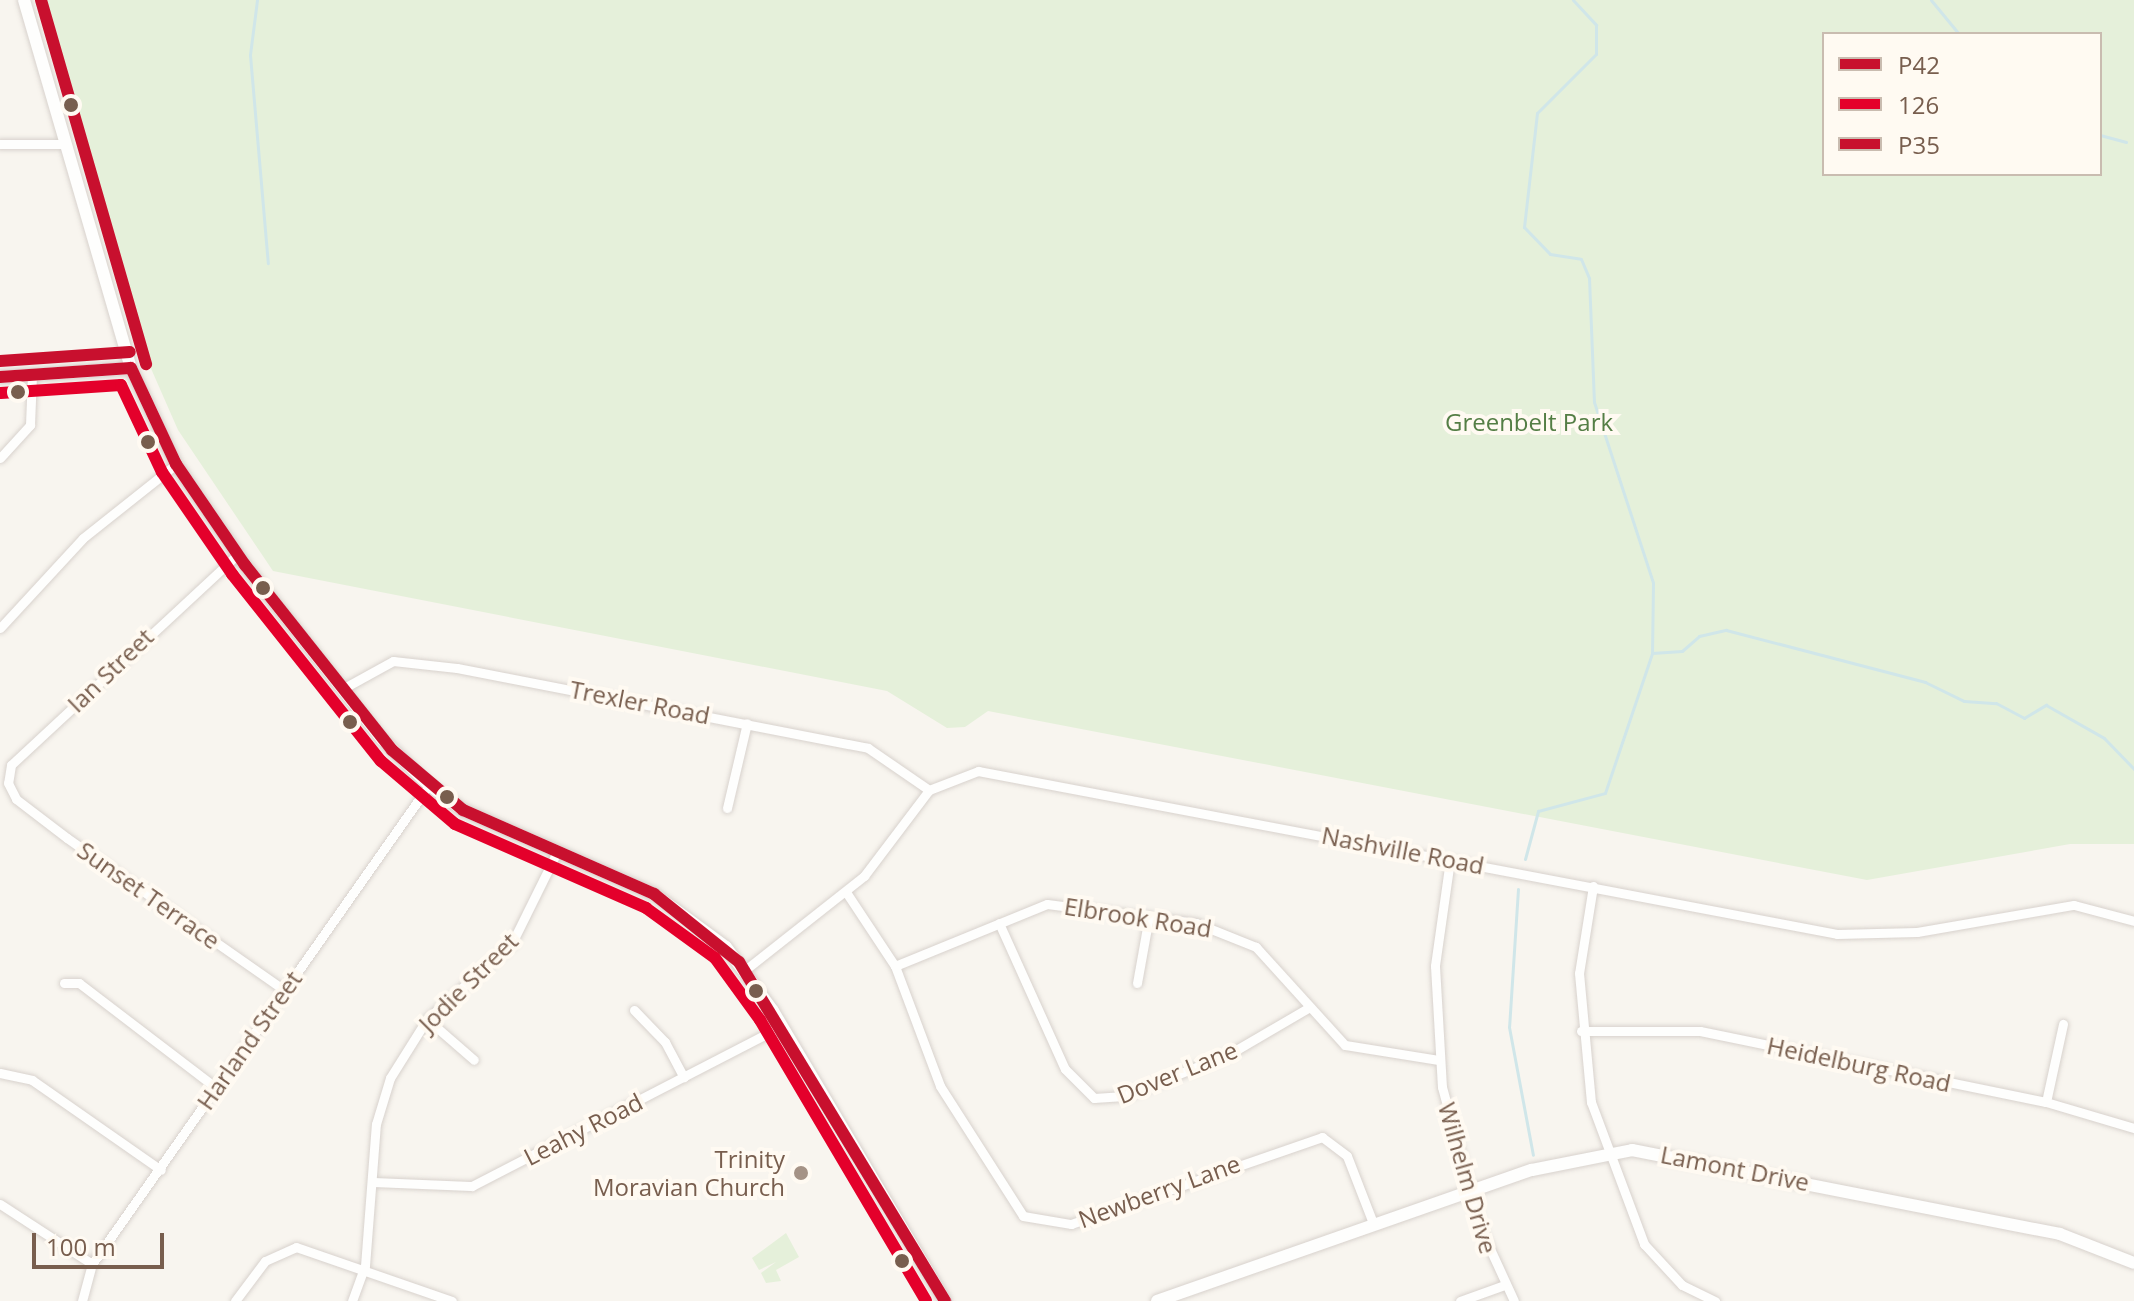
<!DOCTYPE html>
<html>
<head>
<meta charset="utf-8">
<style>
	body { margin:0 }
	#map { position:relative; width:2134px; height:1301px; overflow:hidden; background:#f8f5ef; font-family:"Open Sans",sans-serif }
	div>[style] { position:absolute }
	.green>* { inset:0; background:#e5f0da }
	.stream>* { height:3px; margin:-1.5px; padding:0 1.5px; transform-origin:1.5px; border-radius:1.5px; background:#d0e6e9 }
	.roads { filter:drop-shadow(0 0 2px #d8d2cd) drop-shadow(0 0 2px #d8d2cd) }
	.street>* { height:9px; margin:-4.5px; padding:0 4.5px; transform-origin:4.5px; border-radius:4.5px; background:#fefefd }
	.secondary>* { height:12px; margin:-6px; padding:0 6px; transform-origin:6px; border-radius:6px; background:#fefefd }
	.bus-1>* { height:12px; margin:-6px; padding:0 6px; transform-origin:6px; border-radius:6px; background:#c8102e }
	.bus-2>* { height:12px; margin:-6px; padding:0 6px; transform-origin:6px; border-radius:6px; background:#e4002b }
	.bus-3>* { height:12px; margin:-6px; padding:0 6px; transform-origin:6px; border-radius:6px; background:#c8102e }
	.dots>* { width:22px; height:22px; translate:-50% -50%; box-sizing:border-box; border:4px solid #fffaf2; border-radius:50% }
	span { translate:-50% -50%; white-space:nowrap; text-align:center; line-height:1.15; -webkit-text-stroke:8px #fffaf2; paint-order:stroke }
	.park-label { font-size:24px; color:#547e45 }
	.street-label { font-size:24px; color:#785e4e }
	.poi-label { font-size:24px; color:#785e4e }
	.right { translate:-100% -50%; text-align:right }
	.legend { position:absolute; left:1822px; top:32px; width:280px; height:144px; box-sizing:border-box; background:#fffaf2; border:2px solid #c9bcb0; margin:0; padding:10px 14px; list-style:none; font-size:24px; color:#785e4e }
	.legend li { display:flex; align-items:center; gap:16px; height:40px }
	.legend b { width:40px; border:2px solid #c9bcb0 }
	.scale { position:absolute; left:32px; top:1233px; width:132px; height:36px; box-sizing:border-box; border:4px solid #785e4e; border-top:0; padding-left:10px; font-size:24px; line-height:28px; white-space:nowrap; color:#785e4e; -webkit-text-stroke:6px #fffaf2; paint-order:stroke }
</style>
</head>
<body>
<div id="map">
	<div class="green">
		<div style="clip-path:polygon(evenodd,43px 0,2134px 0,2134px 844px,2070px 844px,1867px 880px,988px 711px,965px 727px,947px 728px,887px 691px,273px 571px,178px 430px,142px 348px,43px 0,1824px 34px,2100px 34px,2100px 174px,1824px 174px,1824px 34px)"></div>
		<div style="clip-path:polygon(786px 1233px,799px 1257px,776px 1270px,781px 1281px,766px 1283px,761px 1273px,776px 1262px,759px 1270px,752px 1258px)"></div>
	</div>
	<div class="stream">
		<div style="left:257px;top:0;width:55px;rotate:97.3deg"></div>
		<div style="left:250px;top:55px;width:209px;rotate:85.1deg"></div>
		<div style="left:1573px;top:0;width:34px;rotate:47deg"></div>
		<div style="left:1596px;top:25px;width:29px;rotate:90deg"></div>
		<div style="left:1596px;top:54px;width:83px;rotate:135deg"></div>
		<div style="left:1537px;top:113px;width:115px;rotate:96.5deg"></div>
		<div style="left:1524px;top:227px;width:37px;rotate:46deg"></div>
		<div style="left:1550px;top:254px;width:31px;rotate:9deg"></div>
		<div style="left:1581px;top:259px;width:21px;rotate:67deg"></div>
		<div style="left:1589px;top:278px;width:124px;rotate:87.7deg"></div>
		<div style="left:1594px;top:402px;width:190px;rotate:71.9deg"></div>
		<div style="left:1653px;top:583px;width:70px;rotate:90.8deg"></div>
		<div style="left:1652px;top:653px;width:30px;rotate:-4deg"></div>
		<div style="left:1682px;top:651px;width:23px;rotate:-41deg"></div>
		<div style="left:1699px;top:636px;width:28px;rotate:-13deg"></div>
		<div style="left:1726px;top:630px;width:206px;rotate:14.6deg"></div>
		<div style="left:1925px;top:682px;width:43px;rotate:26deg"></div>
		<div style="left:1964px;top:701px;width:32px;rotate:4deg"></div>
		<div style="left:1996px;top:703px;width:32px;rotate:28deg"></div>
		<div style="left:2024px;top:718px;width:26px;rotate:-31deg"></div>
		<div style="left:2046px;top:705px;width:67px;rotate:29.6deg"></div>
		<div style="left:2104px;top:738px;width:43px;rotate:45.9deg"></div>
		<div style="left:1931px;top:0;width:44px;rotate:50.5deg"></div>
		<div style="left:2100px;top:135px;width:27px;rotate:15deg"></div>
		<div style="left:1525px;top:859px;width:50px;rotate:-74.8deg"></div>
		<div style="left:1538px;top:811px;width:69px;rotate:-15deg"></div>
		<div style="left:1605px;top:793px;width:148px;rotate:-71.4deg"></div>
		<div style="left:1518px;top:889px;width:138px;rotate:93.7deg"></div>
		<div style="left:1509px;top:1027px;width:130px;rotate:79.4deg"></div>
	</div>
	<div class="roads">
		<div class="street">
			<div style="left:0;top:144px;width:65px"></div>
			<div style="left:0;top:458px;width:45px;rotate:-47.7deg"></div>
			<div style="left:30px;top:425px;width:50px;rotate:-87.7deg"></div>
			<div style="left:238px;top:554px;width:310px;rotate:137.1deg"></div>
			<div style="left:11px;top:765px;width:18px;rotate:99deg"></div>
			<div style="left:8px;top:783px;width:18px;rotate:63deg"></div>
			<div style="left:16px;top:799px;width:64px;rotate:37.4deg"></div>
			<div style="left:67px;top:838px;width:264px;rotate:35deg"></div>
			<div style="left:0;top:628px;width:122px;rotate:-47.3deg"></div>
			<div style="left:83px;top:538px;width:119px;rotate:-38.5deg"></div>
			<div style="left:344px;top:688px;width:56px;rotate:-28.9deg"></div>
			<div style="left:393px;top:661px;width:64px;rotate:6.2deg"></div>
			<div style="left:457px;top:668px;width:419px;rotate:11deg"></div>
			<div style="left:868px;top:748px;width:74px;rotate:34.5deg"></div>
			<div style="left:727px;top:808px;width:87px;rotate:-76.8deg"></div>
			<div style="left:1450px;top:860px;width:107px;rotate:98.1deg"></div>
			<div style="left:1435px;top:966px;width:121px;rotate:86.7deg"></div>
			<div style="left:1442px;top:1087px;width:145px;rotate:74.8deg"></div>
			<div style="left:1480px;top:1227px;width:81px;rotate:65.3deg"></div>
			<div style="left:1593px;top:886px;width:88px;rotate:99.1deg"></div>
			<div style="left:1579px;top:973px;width:130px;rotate:84.7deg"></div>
			<div style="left:1591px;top:1102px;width:152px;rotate:69.5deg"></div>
			<div style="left:1644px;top:1244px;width:56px;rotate:47.2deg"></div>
			<div style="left:1682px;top:1285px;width:37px;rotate:26deg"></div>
			<div style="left:846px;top:892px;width:89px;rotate:56.5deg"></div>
			<div style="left:895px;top:966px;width:128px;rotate:69.4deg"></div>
			<div style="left:940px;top:1086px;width:154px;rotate:57.4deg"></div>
			<div style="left:1023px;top:1216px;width:49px;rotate:9.5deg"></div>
			<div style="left:1071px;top:1224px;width:266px;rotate:-19.1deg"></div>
			<div style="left:1322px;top:1137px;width:31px;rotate:37deg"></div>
			<div style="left:1347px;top:1156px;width:72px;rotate:68.8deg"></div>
			<div style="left:999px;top:923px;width:160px;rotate:65.7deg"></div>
			<div style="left:1065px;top:1069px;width:41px;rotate:45deg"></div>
			<div style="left:1094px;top:1098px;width:30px;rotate:-4deg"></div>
			<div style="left:1124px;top:1096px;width:115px;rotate:-21.9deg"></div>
			<div style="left:1231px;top:1053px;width:89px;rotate:-30.3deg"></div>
			<div style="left:895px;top:966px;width:164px;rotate:-22.2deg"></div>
			<div style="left:1047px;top:904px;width:150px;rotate:7.3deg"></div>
			<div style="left:1196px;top:923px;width:65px;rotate:21.8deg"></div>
			<div style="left:1256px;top:947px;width:132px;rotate:47.8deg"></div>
			<div style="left:1345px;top:1045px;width:95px;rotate:9.1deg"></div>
			<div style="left:745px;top:970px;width:152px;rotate:-38.3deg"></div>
			<div style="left:864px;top:876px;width:108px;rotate:-52.9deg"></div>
			<div style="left:929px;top:790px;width:53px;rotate:-21.2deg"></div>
			<div style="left:978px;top:771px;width:874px;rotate:10.74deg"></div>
			<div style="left:1837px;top:934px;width:80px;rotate:-1.4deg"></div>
			<div style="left:1917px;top:932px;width:159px;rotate:-9.8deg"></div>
			<div style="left:2074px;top:905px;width:62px;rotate:14.9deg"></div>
			<div style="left:64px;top:983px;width:15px"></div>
			<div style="left:79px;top:983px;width:171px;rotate:37.4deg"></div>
			<div style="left:1137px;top:983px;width:68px;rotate:-79.8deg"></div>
			<div style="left:634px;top:1010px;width:45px;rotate:45.9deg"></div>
			<div style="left:665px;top:1042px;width:40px;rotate:62deg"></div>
			<div style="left:427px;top:1019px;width:62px;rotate:41.1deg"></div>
			<div style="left:1581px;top:1031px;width:119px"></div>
			<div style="left:1700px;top:1031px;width:353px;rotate:11.6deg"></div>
			<div style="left:2046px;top:1102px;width:92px;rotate:16.5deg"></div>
			<div style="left:0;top:1073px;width:33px;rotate:12deg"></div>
			<div style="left:32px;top:1080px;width:157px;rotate:34.9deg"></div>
			<div style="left:2046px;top:1102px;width:80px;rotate:-77.7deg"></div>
			<div style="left:372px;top:1182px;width:100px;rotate:2.3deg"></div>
			<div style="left:472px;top:1186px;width:349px;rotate:-27.3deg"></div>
			<div style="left:0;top:1204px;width:110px;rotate:33.1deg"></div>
			<div style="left:82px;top:1301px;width:38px;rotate:-75deg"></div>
			<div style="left:92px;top:1264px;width:586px;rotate:-54.87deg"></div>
			<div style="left:235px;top:1301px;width:50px;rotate:-53.1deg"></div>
			<div style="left:265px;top:1261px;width:34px;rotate:-24deg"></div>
			<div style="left:296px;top:1247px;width:165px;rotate:19.1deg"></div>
			<div style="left:352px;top:1301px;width:37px;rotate:-70deg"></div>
			<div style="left:365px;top:1266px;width:142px;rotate:-85.6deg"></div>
			<div style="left:376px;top:1124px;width:48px;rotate:-73.1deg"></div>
			<div style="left:390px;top:1078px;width:70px;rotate:-57.9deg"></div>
			<div style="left:427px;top:1019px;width:114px;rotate:-41.8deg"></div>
			<div style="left:512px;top:943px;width:102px;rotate:-63.7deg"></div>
			<div style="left:1460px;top:1301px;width:45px;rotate:-19.7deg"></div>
		</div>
		<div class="secondary">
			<div style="left:24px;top:0;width:383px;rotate:73.8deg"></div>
			<div style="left:131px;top:368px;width:106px;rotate:64.9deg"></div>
			<div style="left:176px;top:464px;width:122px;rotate:55.7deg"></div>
			<div style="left:245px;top:565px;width:221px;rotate:51.8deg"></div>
			<div style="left:382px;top:739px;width:66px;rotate:44.4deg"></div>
			<div style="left:429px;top:785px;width:42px;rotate:36.3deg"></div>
			<div style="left:463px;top:810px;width:209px;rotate:23.7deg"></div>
			<div style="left:654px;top:894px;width:89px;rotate:36.4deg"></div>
			<div style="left:726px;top:947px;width:79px;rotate:53.7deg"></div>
			<div style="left:773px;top:1011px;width:337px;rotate:59.3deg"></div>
			<div style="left:0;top:377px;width:131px;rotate:-3.9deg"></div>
			<div style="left:1157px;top:1301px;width:397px;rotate:-19.3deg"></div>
			<div style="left:1532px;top:1170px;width:102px;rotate:-11.3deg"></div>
			<div style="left:1632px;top:1150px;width:436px;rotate:11.1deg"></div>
			<div style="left:2060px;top:1234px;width:79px;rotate:21.4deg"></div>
		</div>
	</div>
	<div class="bus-1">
		<div style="left:131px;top:368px;width:106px;rotate:64.9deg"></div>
		<div style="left:176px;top:464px;width:122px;rotate:55.7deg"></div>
		<div style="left:245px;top:565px;width:236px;rotate:51.5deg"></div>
		<div style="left:392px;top:750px;width:93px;rotate:40.2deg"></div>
		<div style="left:463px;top:810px;width:209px;rotate:23.7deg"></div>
		<div style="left:654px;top:894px;width:109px;rotate:38.7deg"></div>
		<div style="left:739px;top:962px;width:397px;rotate:58.7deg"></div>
		<div style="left:0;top:377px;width:131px;rotate:-3.9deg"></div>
	</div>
	<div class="bus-2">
		<div style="left:1px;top:393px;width:120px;rotate:-3.8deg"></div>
		<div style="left:121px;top:385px;width:96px;rotate:64.8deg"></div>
		<div style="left:162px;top:472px;width:124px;rotate:55.5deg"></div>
		<div style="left:232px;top:574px;width:239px;rotate:51.5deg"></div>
		<div style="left:381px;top:761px;width:97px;rotate:40.4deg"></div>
		<div style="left:455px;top:824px;width:209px;rotate:23.7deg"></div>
		<div style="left:646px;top:908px;width:85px;rotate:35.9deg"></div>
		<div style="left:715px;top:958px;width:77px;rotate:54deg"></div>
		<div style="left:760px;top:1020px;width:326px;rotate:59.4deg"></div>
	</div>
	<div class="bus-3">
		<div style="left:41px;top:0;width:379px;rotate:73.9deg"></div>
		<div style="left:0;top:361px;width:130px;rotate:-4deg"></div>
	</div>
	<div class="dots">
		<div style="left:71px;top:105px;background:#785e4e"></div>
		<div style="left:18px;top:392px;background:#785e4e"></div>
		<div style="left:148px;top:442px;background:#785e4e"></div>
		<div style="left:263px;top:588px;background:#785e4e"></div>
		<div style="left:350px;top:722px;background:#785e4e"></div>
		<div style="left:447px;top:797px;background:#785e4e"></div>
		<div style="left:756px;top:991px;background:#785e4e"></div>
		<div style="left:801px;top:1173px;background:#a59386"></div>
		<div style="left:902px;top:1261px;background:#785e4e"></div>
	</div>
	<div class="park-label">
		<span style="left:1529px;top:422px">Greenbelt Park</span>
	</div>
	<div class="street-label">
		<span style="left:110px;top:670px;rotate:-44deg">Ian Street</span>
		<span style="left:640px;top:702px;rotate:11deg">Trexler Road</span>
		<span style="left:1403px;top:850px;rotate:11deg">Nashville Road</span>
		<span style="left:149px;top:895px;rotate:35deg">Sunset Terrace</span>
		<span style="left:1138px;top:917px;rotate:9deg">Elbrook Road</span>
		<span style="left:468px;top:982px;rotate:-45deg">Jodie Street</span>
		<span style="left:249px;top:1040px;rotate:-55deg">Harland Street</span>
		<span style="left:1859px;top:1064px;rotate:12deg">Heidelburg Road</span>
		<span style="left:1177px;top:1072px;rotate:-22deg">Dover Lane</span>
		<span style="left:583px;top:1129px;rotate:-27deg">Leahy Road</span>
		<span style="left:1735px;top:1168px;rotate:11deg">Lamont Drive</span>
		<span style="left:1468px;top:1178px;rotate:74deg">Wilhelm Drive</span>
		<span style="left:1159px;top:1191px;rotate:-20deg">Newberry Lane</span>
	</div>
	<div class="poi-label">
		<span class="right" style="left:785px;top:1173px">Trinity<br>Moravian Church</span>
	</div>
	<ul class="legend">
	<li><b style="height:10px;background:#c8102e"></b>P42</li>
	<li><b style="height:10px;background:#e4002b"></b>126</li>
	<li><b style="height:10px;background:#c8102e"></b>P35</li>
	</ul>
	<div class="scale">100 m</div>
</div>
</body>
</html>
